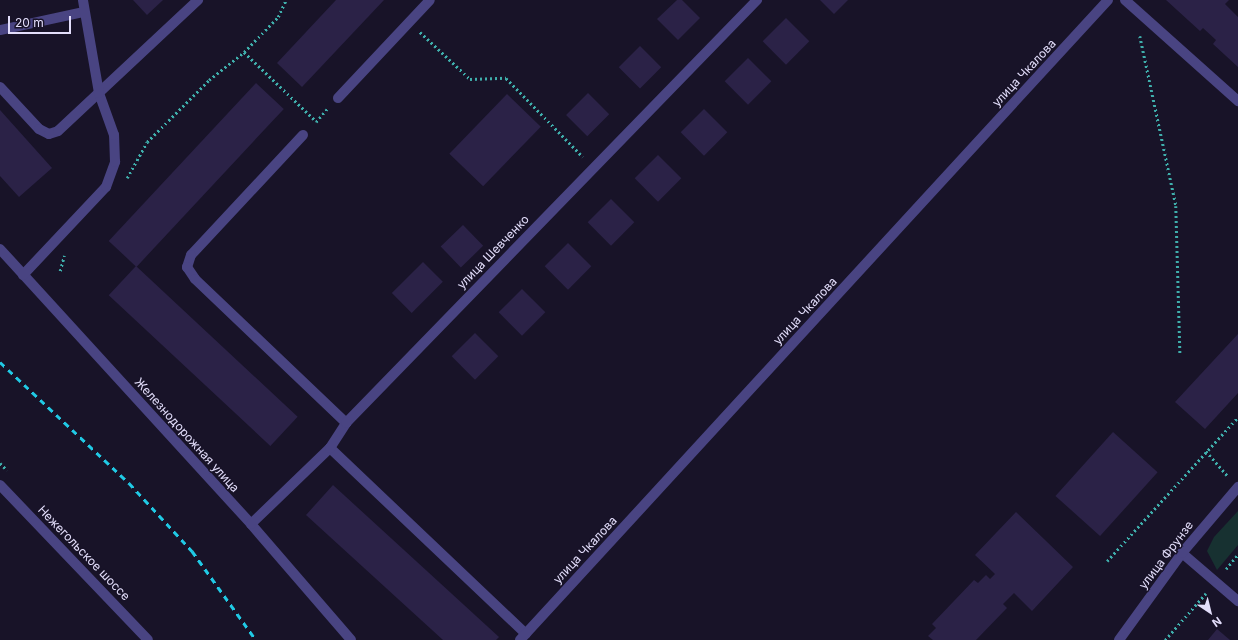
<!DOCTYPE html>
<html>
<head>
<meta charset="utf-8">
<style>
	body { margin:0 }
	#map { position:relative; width:1238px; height:640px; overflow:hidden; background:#181328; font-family:Inter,sans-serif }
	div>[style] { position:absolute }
	.green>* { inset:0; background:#173131 }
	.building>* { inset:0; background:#2b2247; transform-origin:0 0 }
	.path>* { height:2.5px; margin-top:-1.25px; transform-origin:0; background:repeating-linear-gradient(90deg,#3fafac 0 2px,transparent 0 5px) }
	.minor>* { height:10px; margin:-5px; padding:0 5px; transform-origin:5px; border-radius:5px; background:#494482 }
	.rail>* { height:3px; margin-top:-1.5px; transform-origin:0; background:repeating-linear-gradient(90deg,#20cae5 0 6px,transparent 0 11px) }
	span { translate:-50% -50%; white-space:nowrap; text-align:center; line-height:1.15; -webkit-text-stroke:3px #181328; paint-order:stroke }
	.street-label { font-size:12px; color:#e3defb }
	.north { position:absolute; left:1190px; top:592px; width:40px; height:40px; -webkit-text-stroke:3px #181328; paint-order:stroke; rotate:145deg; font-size:11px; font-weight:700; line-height:16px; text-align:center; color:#e3defb }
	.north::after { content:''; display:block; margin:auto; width:14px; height:18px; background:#e3defb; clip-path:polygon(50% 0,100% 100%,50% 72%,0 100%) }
	.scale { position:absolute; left:8px; top:16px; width:63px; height:18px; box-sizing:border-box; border:2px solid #e3defb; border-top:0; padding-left:5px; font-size:12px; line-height:14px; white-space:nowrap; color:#e3defb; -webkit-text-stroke:3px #181328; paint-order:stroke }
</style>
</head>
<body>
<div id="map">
	<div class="green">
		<div style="clip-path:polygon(1238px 511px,1238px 545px,1217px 570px,1207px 551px,1214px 537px)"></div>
	</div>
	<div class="building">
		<div style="clip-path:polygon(133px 0,163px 0,147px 15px)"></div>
		<div style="clip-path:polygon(336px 0,384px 0,302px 87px,277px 63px)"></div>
		<div style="clip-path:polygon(677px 0,682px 0,700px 18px,678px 40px,657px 19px)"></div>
		<div style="clip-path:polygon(820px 0,848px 0,834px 14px)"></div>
		<div style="clip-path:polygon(1166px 0,1229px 0,1225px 4px,1238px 17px,1238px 67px,1213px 44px,1216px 40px,1203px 28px,1200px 31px)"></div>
		<div style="left:786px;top:18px;width:33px;height:33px;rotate:45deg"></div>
		<div style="left:640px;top:46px;width:30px;height:30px;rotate:45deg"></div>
		<div style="left:748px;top:58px;width:33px;height:33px;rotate:45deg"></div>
		<div style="left:256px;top:83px;width:38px;height:216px;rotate:43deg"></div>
		<div style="left:588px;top:93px;width:30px;height:31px;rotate:45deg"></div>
		<div style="left:507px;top:94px;width:47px;height:83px;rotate:44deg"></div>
		<div style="left:704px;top:109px;width:33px;height:33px;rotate:45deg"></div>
		<div style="clip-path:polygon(0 110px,52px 168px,19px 197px,0 176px)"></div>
		<div style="left:658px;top:155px;width:33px;height:33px;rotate:45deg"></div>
		<div style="left:611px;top:199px;width:33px;height:33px;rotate:45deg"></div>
		<div style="left:463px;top:225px;width:29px;height:31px;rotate:46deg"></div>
		<div style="left:568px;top:243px;width:33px;height:33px;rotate:45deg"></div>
		<div style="left:423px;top:262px;width:28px;height:44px;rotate:45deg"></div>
		<div style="left:136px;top:266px;width:221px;height:40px;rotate:43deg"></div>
		<div style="left:522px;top:289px;width:33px;height:33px;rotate:45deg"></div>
		<div style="left:475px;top:333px;width:33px;height:33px;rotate:45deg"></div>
		<div style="clip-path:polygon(1238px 334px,1238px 393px,1205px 429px,1175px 402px)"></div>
		<div style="left:1113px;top:432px;width:60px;height:86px;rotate:42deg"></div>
		<div style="clip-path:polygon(333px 485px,499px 637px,496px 640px,443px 640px,306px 515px)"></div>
		<div style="clip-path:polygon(1016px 512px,1073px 567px,1032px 611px,1014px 593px,1003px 604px,1007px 608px,976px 640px,933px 640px,928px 636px,936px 628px,932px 624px,974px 580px,978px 583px,986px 575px,990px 579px,995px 574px,975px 555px)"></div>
		<div style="clip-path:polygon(1217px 629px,1230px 640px,1208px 640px)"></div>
	</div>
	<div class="path">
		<div style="left:420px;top:32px;width:69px;rotate:43.2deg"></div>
		<div style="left:470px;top:79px;width:36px;rotate:-2deg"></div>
		<div style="left:506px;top:78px;width:110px;rotate:45.7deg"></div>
		<div style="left:1140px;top:36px;width:174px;rotate:78deg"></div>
		<div style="left:1176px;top:206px;width:147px;rotate:88.4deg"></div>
		<div style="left:244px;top:52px;width:100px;rotate:43.8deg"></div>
		<div style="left:316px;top:122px;width:17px;rotate:-50deg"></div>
		<div style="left:127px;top:178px;width:41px;rotate:-60.9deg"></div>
		<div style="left:147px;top:142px;width:88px;rotate:-45deg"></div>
		<div style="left:209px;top:80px;width:45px;rotate:-38.7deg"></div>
		<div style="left:244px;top:52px;width:49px;rotate:-45.8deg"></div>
		<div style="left:278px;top:17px;width:19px;rotate:-65deg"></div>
		<div style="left:60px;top:271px;width:16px;rotate:-75deg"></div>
		<div style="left:1206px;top:451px;width:33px;rotate:49deg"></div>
		<div style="left:0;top:463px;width:10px;rotate:45deg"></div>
		<div style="left:1107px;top:561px;width:195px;rotate:-47.7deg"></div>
		<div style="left:1226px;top:569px;width:19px;rotate:-51deg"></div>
		<div style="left:1165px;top:640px;width:62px;rotate:-48.9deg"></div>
	</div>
	<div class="minor">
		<div style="left:1125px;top:0;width:152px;rotate:41.8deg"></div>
		<div style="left:0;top:30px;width:86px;rotate:-12.1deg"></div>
		<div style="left:0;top:87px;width:57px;rotate:47.1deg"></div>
		<div style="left:39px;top:129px;width:11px;rotate:27deg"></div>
		<div style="left:49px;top:134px;width:9px;rotate:-18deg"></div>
		<div style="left:58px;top:131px;width:192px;rotate:-43.1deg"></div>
		<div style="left:338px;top:98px;width:134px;rotate:-46.8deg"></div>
		<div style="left:303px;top:135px;width:164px;rotate:133deg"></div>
		<div style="left:191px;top:255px;width:13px;rotate:108deg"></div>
		<div style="left:187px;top:267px;width:14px;rotate:56deg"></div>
		<div style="left:195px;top:279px;width:209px;rotate:43.6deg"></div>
		<div style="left:0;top:249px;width:372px;rotate:47.6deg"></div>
		<div style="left:251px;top:524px;width:153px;rotate:49.2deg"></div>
		<div style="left:23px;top:275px;width:121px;rotate:-46.7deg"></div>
		<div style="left:106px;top:187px;width:27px;rotate:-70deg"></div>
		<div style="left:115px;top:162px;width:27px;rotate:-92deg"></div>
		<div style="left:114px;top:135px;width:45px;rotate:-109.7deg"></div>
		<div style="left:99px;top:93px;width:94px;rotate:-99.8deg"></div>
		<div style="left:330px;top:448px;width:270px;rotate:43.5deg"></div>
		<div style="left:0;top:485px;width:214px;rotate:46.3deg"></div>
		<div style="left:251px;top:524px;width:110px;rotate:-43.9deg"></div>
		<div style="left:330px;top:448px;width:30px;rotate:-57deg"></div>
		<div style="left:346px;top:423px;width:590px;rotate:-45.82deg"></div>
		<div style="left:1182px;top:553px;width:74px;rotate:40.6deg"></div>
		<div style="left:520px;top:640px;width:869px;rotate:-47.42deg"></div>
		<div style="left:1119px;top:640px;width:107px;rotate:-54.1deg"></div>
		<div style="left:1182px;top:553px;width:87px;rotate:-49.7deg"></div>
	</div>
	<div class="rail">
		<div style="left:0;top:362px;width:177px;rotate:43.2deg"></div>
		<div style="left:129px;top:483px;width:93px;rotate:47.2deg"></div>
		<div style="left:192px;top:551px;width:110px;rotate:54.3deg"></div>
	</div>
	<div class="street-label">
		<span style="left:1024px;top:73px;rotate:-47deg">улица Чкалова</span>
		<span style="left:493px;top:252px;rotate:-46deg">улица Шевченко</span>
		<span style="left:805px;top:311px;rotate:-47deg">улица Чкалова</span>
		<span style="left:187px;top:435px;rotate:48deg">Железнодорожная улица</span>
		<span style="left:585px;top:550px;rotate:-47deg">улица Чкалова</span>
		<span style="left:84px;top:553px;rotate:46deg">Нежегольское шоссе</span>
		<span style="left:1166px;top:555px;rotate:-53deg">улица Фрунзе</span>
	</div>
	<div class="north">N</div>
	<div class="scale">20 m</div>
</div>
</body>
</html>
